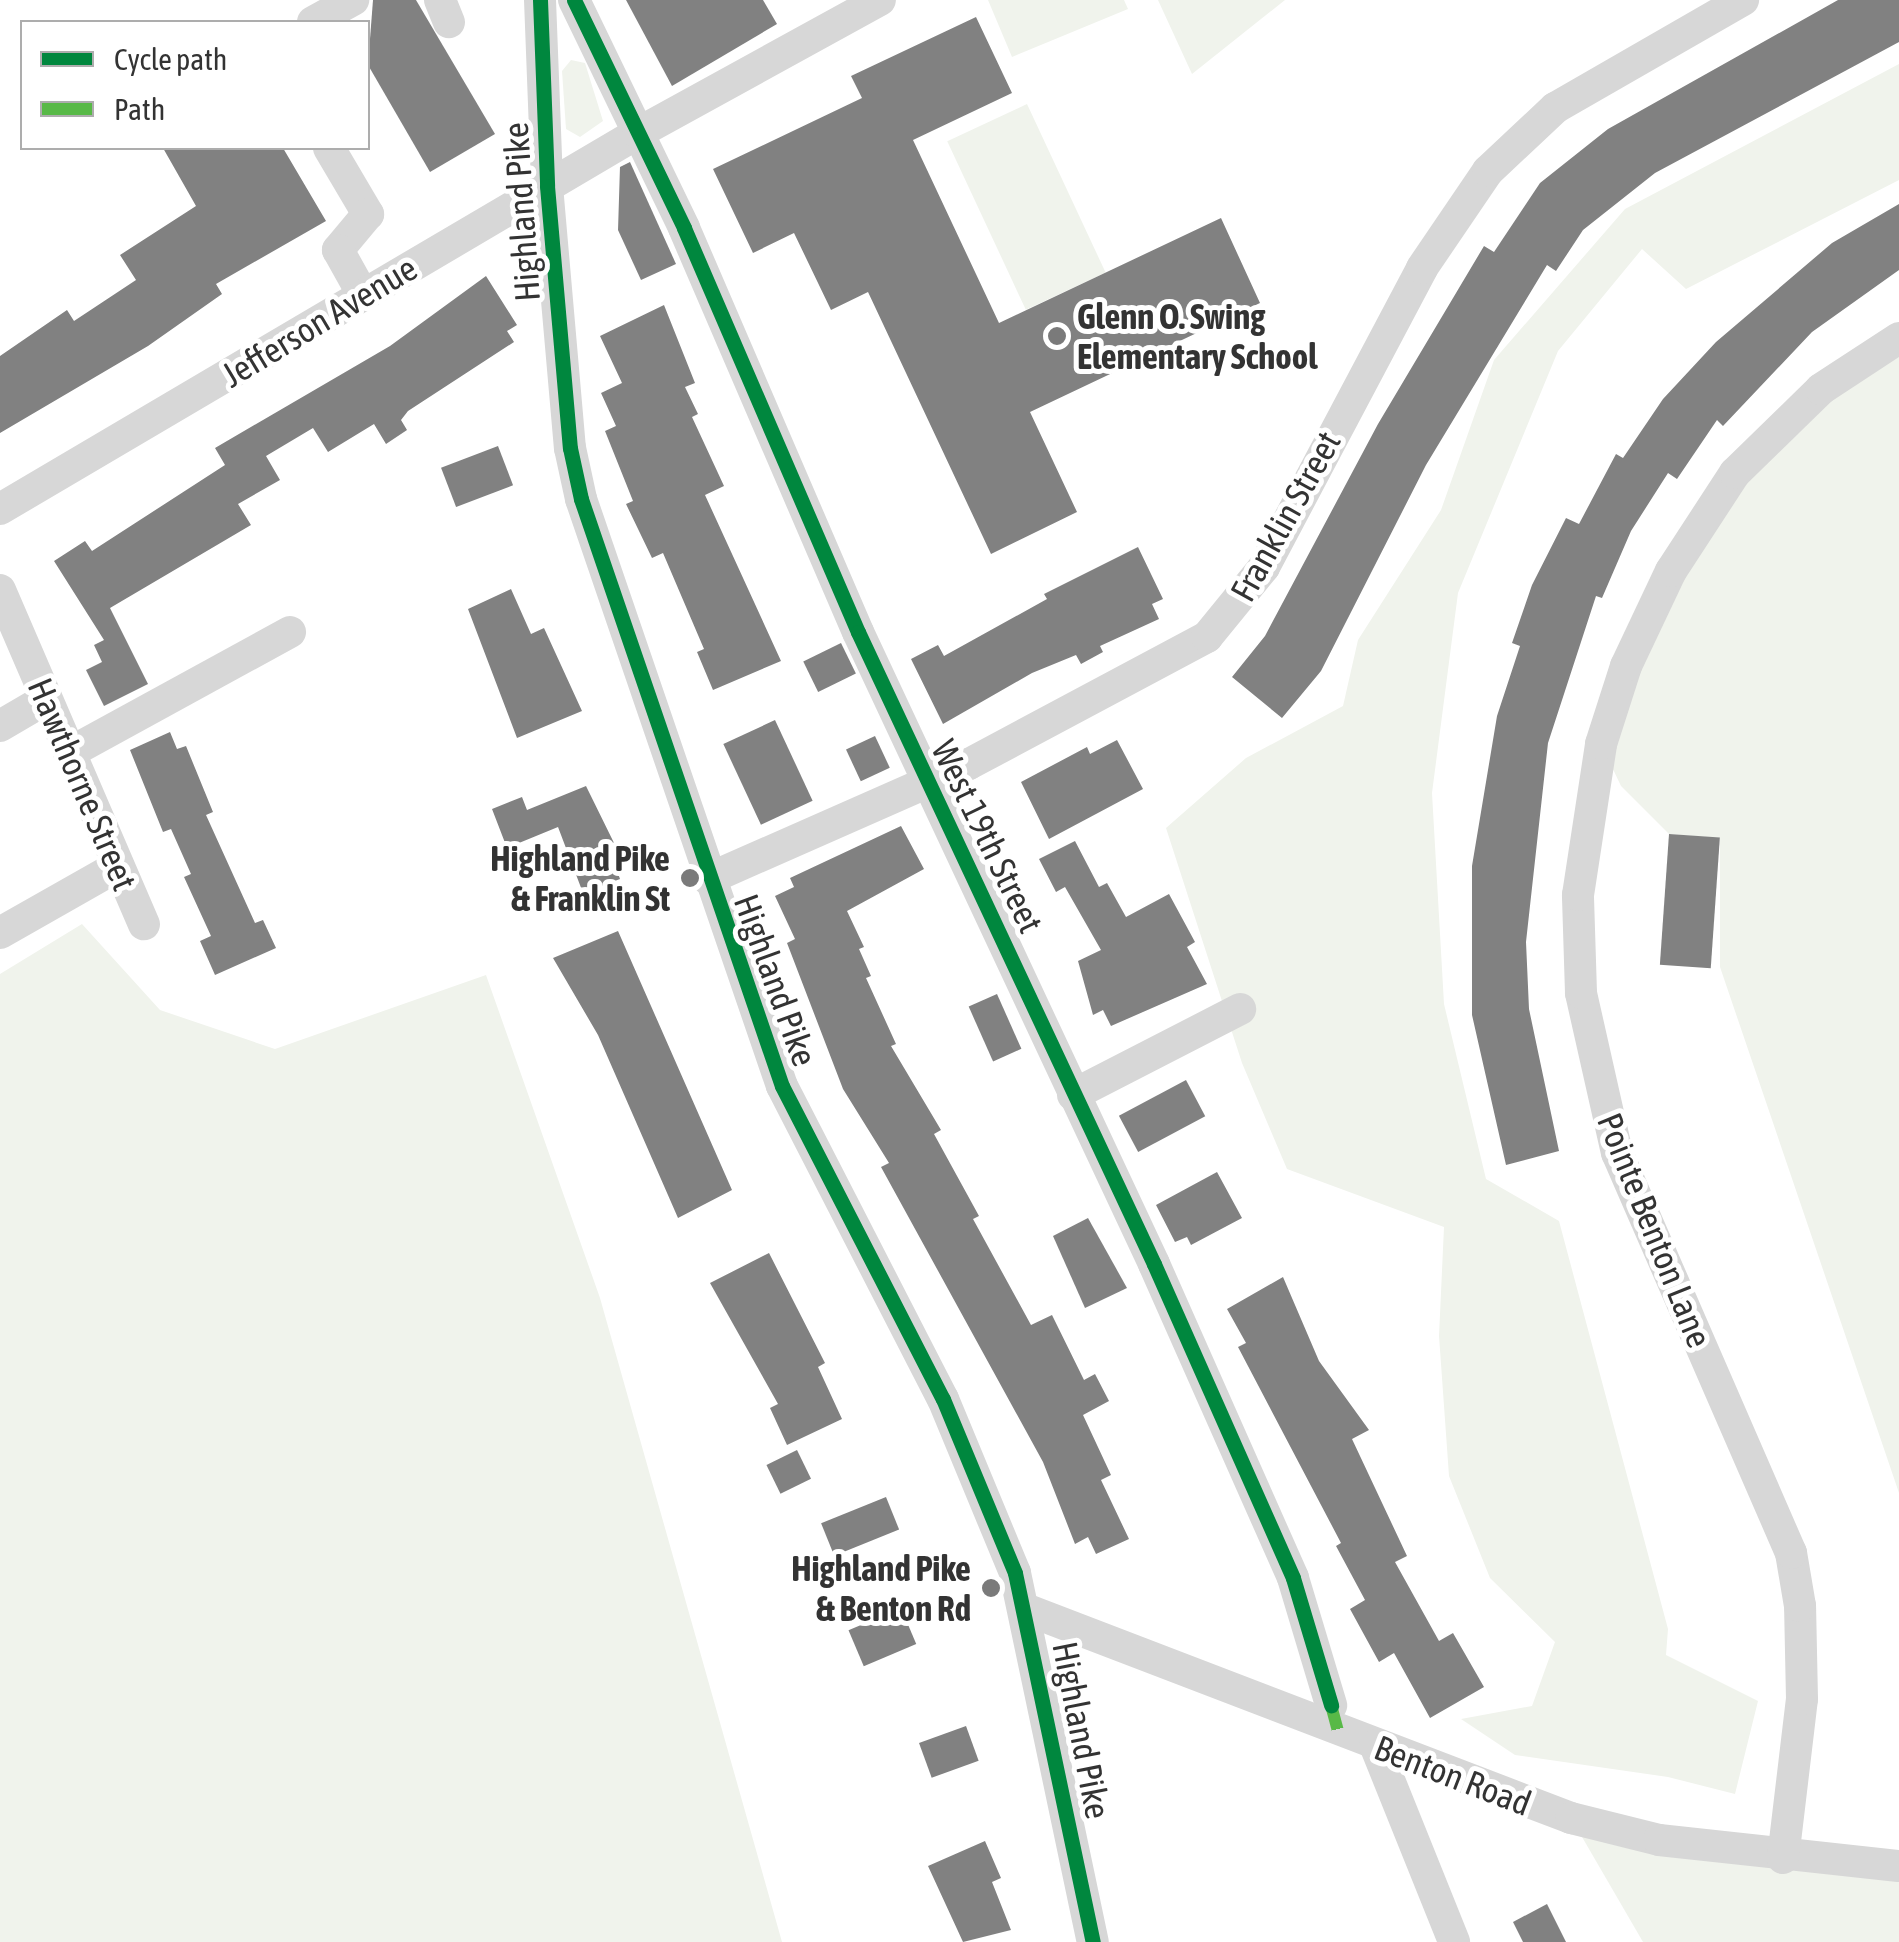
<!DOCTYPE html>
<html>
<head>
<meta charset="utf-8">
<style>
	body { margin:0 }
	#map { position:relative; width:1899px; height:1942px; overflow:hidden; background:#fff; font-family:"Asap Condensed",sans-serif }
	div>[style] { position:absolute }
	.green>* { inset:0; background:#f0f3ec; transform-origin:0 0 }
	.building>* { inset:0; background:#818181; transform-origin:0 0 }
	.minor>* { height:32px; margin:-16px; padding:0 16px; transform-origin:16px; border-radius:16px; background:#d7d7d7 }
	.quiet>* { height:12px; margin-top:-6px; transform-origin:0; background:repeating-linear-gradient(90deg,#58b947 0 25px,transparent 0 37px) }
	.cycleway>* { height:15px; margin:-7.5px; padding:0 7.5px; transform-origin:7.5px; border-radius:7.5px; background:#00873e }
	.dots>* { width:28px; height:28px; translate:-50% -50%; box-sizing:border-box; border:5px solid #fff; border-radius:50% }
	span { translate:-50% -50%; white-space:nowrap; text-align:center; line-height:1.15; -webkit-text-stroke:10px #fff; paint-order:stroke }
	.street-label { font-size:35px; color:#333 }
	.poi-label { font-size:35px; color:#333; font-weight:700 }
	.left { translate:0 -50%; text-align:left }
	.right { translate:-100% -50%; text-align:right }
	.legend { position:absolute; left:20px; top:20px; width:350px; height:130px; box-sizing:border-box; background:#fff; border:2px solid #adadad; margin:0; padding:12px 18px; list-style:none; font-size:30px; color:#333 }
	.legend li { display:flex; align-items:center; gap:20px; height:50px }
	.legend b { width:50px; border:2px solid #adadad }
</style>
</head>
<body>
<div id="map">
	<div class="green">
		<div style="clip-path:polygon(988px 0,1124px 0,1128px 9px,1012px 57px)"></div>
		<div style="clip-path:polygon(1158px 0,1285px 0,1192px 74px)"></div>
		<div style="clip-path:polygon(571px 60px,585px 63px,603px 121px,580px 137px,566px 129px,562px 71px)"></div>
		<div style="clip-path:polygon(1899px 64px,1899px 180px,1686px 289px,1642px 249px,1558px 351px,1458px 593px,1432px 793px,1444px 1004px,1486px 1179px,1559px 1221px,1668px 1629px,1666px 1655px,1758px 1701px,1735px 1794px,1668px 1777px,1515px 1755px,1461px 1719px,1532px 1706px,1555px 1642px,1490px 1578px,1449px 1476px,1439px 1336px,1444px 1227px,1287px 1169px,1242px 1063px,1166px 828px,1246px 758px,1343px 706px,1358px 640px,1441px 510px,1494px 360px,1625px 209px)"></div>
		<div style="left:1027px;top:104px;width:186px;height:88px;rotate:65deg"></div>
		<div style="clip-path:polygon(1899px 338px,1899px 1493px,1720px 967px,1720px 838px,1669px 834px,1621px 786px,1601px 744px,1710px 506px)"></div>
		<div style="clip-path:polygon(82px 924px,160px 1010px,275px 1049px,486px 975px,600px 1298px,782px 1942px,0 1942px,0 974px)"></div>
		<div style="clip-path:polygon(1571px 1818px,1899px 1866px,1899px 1942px,1643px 1942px)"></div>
	</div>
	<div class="building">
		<div style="clip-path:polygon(373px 0,416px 0,495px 134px,430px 172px,368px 65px)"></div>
		<div style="clip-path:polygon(626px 0,763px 0,777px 24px,672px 86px)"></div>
		<div style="clip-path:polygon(1838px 0,1899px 0,1899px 42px,1655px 173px,1583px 230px,1556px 271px,1547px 265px,1426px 465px,1321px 671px,1282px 718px,1232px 677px,1265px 636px,1378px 424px,1484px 246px,1494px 252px,1540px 183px,1608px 129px)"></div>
		<div style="clip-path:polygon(976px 17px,1012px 93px,913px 140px,999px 323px,1221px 218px,1260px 303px,1030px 412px,1077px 512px,991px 554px,868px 292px,831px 310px,794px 233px,753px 253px,713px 169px,862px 98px,851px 76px)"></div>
		<div style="clip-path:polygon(163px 148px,283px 148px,326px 221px,216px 284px,222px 294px,148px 346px,0 433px,0 356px,67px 310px,74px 321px,136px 280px,120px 255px,196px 206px)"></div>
		<div style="clip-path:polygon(630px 162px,676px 264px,641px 280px,618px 230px,620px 167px)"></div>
		<div style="clip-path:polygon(1899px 204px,1899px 270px,1812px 332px,1723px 426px,1717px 420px,1677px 479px,1668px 473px,1631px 531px,1602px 598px,1596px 596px,1548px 743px,1526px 942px,1529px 1009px,1559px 1151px,1506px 1165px,1472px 1015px,1472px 866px,1497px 716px,1520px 646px,1512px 643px,1532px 585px,1566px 518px,1579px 524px,1616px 454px,1623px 458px,1663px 399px,1716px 342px,1832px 243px)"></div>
		<div style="clip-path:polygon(486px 276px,517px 325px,507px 331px,514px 342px,408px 411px,401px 420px,407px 430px,386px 444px,374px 424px,328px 452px,313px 428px,266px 456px,280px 480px,238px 504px,251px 525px,110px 608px,148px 684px,104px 706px,86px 670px,102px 662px,94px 645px,104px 640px,54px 561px,85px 541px,92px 551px,225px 465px,215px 448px,390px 346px)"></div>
		<div style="clip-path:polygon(664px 305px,695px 383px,685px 387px,698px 414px,692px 417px,724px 486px,705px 495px,781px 661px,713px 690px,697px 652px,704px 649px,663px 553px,652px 558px,626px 504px,633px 501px,605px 431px,616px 426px,601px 393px,622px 383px,600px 336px)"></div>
		<div style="left:498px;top:446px;width:42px;height:61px;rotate:69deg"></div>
		<div style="clip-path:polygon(1138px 547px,1163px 599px,1152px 604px,1159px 619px,1100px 646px,1103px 652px,1081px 664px,1076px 655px,1032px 673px,943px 724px,911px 659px,938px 645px,944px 656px,1047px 599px,1044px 594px)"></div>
		<div style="clip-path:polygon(511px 589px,531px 634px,544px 628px,582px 711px,517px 738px,468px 609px)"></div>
		<div style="left:841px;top:643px;width:34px;height:42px;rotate:64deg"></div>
		<div style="left:775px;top:720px;width:89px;height:57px;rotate:65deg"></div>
		<div style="clip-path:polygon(170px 732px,177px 749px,186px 746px,213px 812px,206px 815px,255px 923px,263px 920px,276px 948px,215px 975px,200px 941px,211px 936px,184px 877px,191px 874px,171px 829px,163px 832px,130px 750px)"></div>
		<div style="left:875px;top:736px;width:35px;height:32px;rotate:65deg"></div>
		<div style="clip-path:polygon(1117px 740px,1143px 789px,1049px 839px,1021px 782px,1087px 747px,1090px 754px)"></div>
		<div style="clip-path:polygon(586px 786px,616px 847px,610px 850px,620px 879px,583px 893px,558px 827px,507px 848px,492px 809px,522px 797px,527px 810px)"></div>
		<div style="clip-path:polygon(901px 826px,924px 869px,847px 911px,864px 947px,859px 949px,871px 976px,866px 978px,896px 1044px,891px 1046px,941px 1130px,934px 1134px,979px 1216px,973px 1219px,1031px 1325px,1052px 1315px,1084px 1380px,1095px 1374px,1109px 1401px,1083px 1415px,1111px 1475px,1101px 1480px,1129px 1539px,1096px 1554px,1088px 1537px,1075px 1544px,1043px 1462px,881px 1167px,889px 1163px,843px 1089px,787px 943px,795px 939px,775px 896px,794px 887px,790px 878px)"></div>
		<div style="left:1669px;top:834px;width:51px;height:131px;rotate:4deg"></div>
		<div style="clip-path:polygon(1075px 841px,1099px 887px,1107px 883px,1126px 917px,1169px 894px,1195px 942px,1187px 947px,1207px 984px,1111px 1026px,1103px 1010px,1093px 1015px,1078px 961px,1101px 950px,1065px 887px,1056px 892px,1039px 859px)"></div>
		<div style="clip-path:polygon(618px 931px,732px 1190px,678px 1218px,598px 1035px,553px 958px)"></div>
		<div style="left:997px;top:994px;width:60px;height:31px;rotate:66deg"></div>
		<div style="left:1186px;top:1080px;width:41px;height:76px;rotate:62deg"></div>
		<div style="clip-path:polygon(1217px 1172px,1242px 1218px,1191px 1245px,1187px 1237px,1175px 1242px,1156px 1205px)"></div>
		<div style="clip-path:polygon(1088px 1218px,1127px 1288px,1085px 1308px,1053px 1236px)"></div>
		<div style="clip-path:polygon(769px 1253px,825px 1363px,818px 1367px,842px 1419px,787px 1445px,770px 1408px,778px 1404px,710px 1283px)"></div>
		<div style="clip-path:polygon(1283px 1277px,1319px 1361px,1369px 1430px,1352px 1439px,1407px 1556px,1395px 1562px,1439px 1641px,1453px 1633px,1484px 1687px,1430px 1718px,1394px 1653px,1379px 1662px,1350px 1609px,1365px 1600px,1336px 1546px,1341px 1543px,1238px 1347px,1246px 1343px,1227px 1309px)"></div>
		<div style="left:797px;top:1450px;width:32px;height:34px;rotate:64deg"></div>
		<div style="left:886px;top:1497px;width:35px;height:70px;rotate:68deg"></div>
		<div style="left:901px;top:1608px;width:39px;height:57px;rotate:67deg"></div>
		<div style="left:966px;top:1726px;width:37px;height:50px;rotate:70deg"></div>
		<div style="clip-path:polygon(985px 1841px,1001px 1878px,992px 1882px,1011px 1930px,963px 1942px,928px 1866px)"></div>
		<div style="clip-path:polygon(1547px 1904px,1566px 1942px,1523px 1942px,1513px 1922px)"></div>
	</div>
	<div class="minor">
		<div style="left:440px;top:0;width:24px;rotate:68deg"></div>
		<div style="left:540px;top:0;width:186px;rotate:87.8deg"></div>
		<div style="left:547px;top:186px;width:263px;rotate:85deg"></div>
		<div style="left:570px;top:448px;width:52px;rotate:77.8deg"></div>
		<div style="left:581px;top:499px;width:620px;rotate:71.1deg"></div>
		<div style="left:782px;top:1086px;width:352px;rotate:62.8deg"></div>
		<div style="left:943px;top:1399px;width:188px;rotate:67.5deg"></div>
		<div style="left:1015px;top:1573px;width:377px;rotate:78.1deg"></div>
		<div style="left:574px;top:0;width:253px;rotate:64.2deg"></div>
		<div style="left:684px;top:228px;width:440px;rotate:66.7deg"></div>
		<div style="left:858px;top:632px;width:698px;rotate:64.9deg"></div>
		<div style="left:1154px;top:1264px;width:343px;rotate:66.1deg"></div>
		<div style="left:1293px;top:1578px;width:133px;rotate:73.3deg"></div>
		<div style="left:313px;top:22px;width:46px;rotate:-28.8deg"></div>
		<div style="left:329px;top:148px;width:77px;rotate:59.4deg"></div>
		<div style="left:368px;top:214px;width:47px;rotate:129.8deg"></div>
		<div style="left:338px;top:250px;width:51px;rotate:60.9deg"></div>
		<div style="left:0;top:509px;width:741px;rotate:-30.51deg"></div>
		<div style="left:638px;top:133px;width:276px;rotate:-28.8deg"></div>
		<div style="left:0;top:590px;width:364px;rotate:66.7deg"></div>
		<div style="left:0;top:726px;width:53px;rotate:-30.4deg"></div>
		<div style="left:69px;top:753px;width:252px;rotate:-28.7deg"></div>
		<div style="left:708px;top:879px;width:285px;rotate:-23.8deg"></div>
		<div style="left:969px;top:764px;width:270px;rotate:-28.1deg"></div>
		<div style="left:1207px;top:637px;width:90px;rotate:-50.8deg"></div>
		<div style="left:1264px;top:567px;width:338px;rotate:-62.1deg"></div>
		<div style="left:1422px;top:268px;width:117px;rotate:-55.8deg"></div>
		<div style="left:1488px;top:171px;width:92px;rotate:-43.2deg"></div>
		<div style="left:1555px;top:108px;width:217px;rotate:-29.9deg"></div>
		<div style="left:0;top:933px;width:136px;rotate:-29.6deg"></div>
		<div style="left:1073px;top:1095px;width:188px;rotate:-27.2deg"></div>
		<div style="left:1025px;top:1609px;width:585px;rotate:20.95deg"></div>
		<div style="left:1571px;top:1818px;width:91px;rotate:14deg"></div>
		<div style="left:1659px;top:1840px;width:241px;rotate:6.2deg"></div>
		<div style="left:1375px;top:1745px;width:212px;rotate:68.1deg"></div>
		<div style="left:1783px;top:1858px;width:160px;rotate:-83.2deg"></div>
		<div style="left:1802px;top:1699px;width:93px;rotate:-91.2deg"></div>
		<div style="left:1800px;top:1606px;width:54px;rotate:-99.6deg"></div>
		<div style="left:1791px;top:1553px;width:436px;rotate:-113.5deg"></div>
		<div style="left:1617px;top:1153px;width:164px;rotate:-102.7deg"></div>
		<div style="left:1581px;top:993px;width:98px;rotate:-91.8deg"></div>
		<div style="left:1578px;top:895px;width:153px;rotate:-81.3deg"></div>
		<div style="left:1601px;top:744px;width:82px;rotate:-72.2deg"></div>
		<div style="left:1626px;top:666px;width:105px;rotate:-64.7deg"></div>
		<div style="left:1671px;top:571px;width:117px;rotate:-56.9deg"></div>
		<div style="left:1735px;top:473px;width:120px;rotate:-44.3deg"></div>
		<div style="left:1821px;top:389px;width:93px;rotate:-33.2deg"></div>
	</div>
	<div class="quiet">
		<div style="left:1331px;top:1705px;width:28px;rotate:75deg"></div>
	</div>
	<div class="cycleway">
		<div style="left:540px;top:0;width:186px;rotate:87.8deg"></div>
		<div style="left:547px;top:186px;width:263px;rotate:85deg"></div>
		<div style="left:570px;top:448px;width:52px;rotate:77.8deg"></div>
		<div style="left:581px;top:499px;width:620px;rotate:71.1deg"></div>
		<div style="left:782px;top:1086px;width:352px;rotate:62.8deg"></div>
		<div style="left:943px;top:1399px;width:188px;rotate:67.5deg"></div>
		<div style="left:1015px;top:1573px;width:377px;rotate:78.1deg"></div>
		<div style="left:574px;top:0;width:253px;rotate:64.2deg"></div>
		<div style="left:684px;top:228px;width:440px;rotate:66.7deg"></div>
		<div style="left:858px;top:632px;width:698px;rotate:64.9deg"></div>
		<div style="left:1154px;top:1264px;width:343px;rotate:66.1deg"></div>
		<div style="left:1293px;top:1578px;width:133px;rotate:73.3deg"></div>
	</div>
	<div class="dots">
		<div style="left:1057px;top:336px;background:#7a7a7a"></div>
		<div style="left:690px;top:878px;background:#7a7a7a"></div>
		<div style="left:991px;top:1588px;background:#7a7a7a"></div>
	</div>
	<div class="street-label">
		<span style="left:521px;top:212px;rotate:-94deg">Highland Pike</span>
		<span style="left:319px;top:321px;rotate:-31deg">Jefferson Avenue</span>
		<span style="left:1285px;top:516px;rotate:-61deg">Franklin Street</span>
		<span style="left:83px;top:784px;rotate:67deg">Hawthorne Street</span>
		<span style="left:988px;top:836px;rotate:64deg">West 19th Street</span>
		<span style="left:776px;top:980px;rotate:70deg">Highland Pike</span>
		<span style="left:1655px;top:1230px;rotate:68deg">Pointe Benton Lane</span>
		<span style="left:1082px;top:1730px;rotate:79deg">Highland Pike</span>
		<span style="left:1453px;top:1775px;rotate:21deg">Benton Road</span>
	</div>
	<div class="poi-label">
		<span class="left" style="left:1077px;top:336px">Glenn O. Swing<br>Elementary School</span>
		<span class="right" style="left:670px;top:878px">Highland Pike<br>&amp; Franklin St</span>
		<span class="right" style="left:971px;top:1588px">Highland Pike<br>&amp; Benton Rd</span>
	</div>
	<ul class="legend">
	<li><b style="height:12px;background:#00873e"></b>Cycle path</li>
	<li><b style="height:12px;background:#58b947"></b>Path</li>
	</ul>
</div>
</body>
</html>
